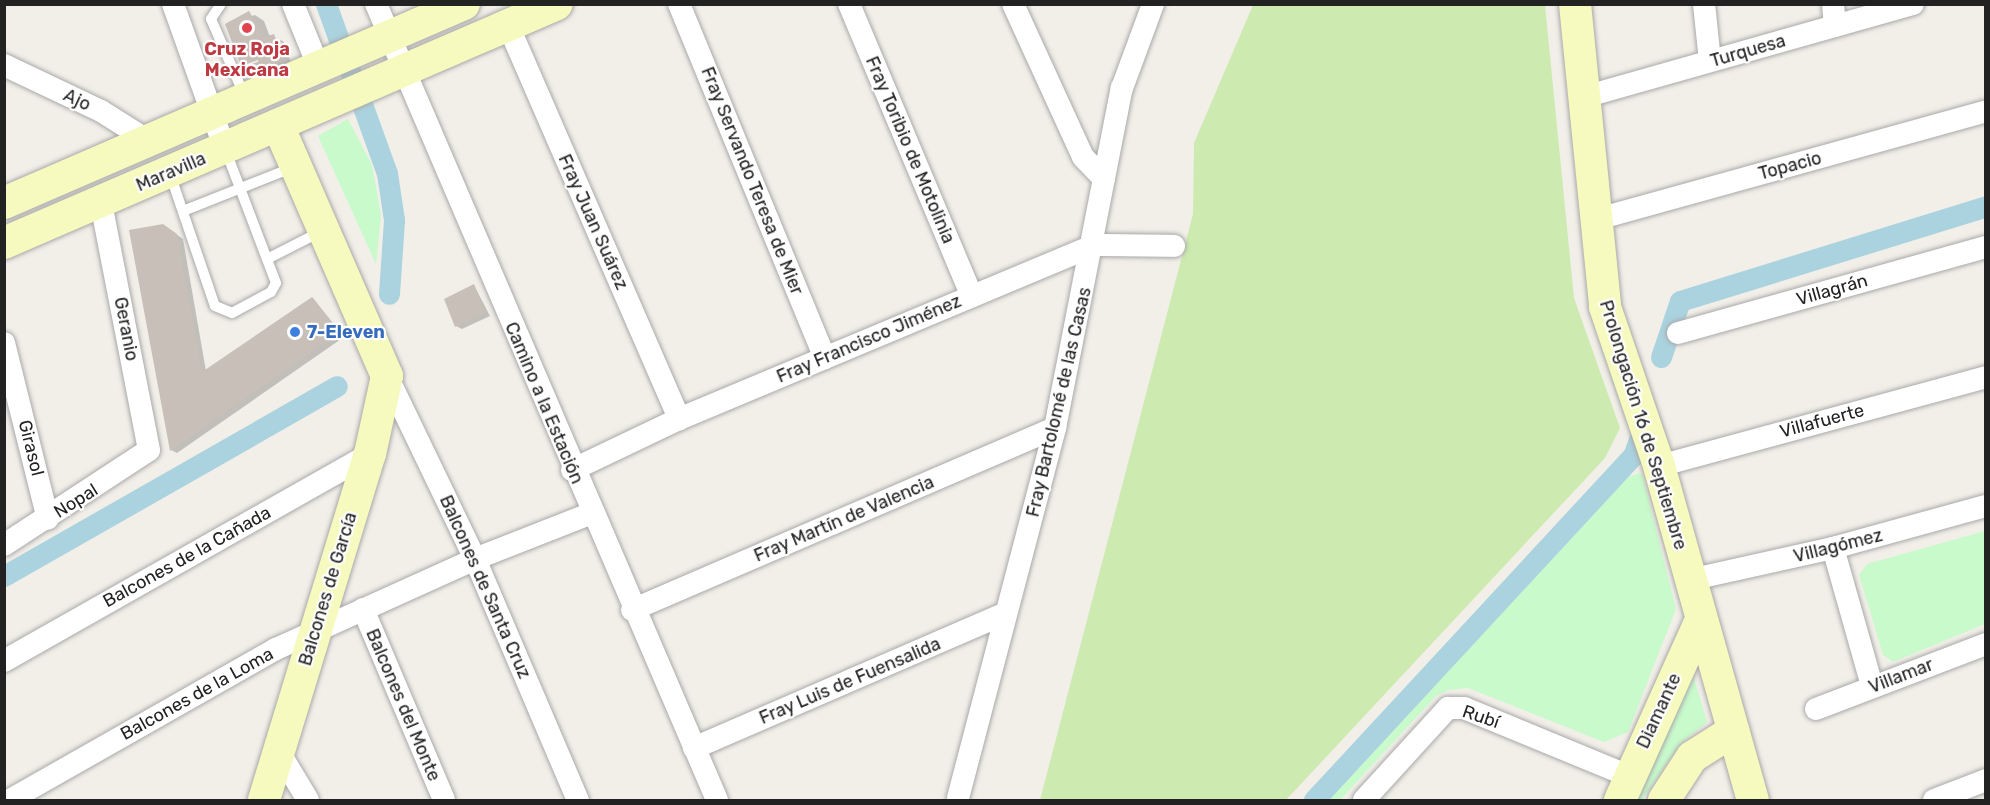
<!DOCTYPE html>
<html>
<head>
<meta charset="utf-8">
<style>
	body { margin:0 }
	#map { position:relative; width:1990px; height:805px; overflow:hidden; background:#f2efe9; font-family:Rubik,sans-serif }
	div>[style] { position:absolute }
	.grass>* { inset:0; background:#cdebb0 }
	.park>* { inset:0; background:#c8facc }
	.shadow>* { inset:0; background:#0003 }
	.canal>* { height:21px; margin:-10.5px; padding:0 10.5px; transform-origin:10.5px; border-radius:10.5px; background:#aad3df }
	.building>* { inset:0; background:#c7bfb8 }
	.roads { filter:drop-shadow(0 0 2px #a9a9a9) drop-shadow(0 0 2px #a9a9a9) }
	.lane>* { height:10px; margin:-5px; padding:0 5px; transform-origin:5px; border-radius:5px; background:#fff }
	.street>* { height:22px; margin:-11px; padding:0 11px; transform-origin:11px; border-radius:11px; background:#fff }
	.secondary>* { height:32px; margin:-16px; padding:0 16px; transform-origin:16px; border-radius:16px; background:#f7fabf }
	.dots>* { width:16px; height:16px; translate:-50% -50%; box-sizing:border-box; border:3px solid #fff; border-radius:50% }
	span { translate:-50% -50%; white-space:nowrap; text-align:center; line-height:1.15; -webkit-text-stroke:4.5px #fff; paint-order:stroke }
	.health-label { font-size:18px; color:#be3a42; font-weight:700 }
	.street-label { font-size:18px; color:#222 }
	.shop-label { font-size:18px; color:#366cbe; font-weight:700 }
	.left { translate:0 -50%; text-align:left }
	.frame { position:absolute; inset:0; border:6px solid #222; pointer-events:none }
</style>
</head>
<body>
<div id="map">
	<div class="grass">
		<div style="clip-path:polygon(1253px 5px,1545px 5px,1574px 298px,1620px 428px,1605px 458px,1286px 800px,1040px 800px,1193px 214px,1194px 143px)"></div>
	</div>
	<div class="park">
		<div style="clip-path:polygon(348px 119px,372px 165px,381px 215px,376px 264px,318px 136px)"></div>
		<div style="clip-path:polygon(1642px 473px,1676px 609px,1628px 732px,1604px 742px,1468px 688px,1449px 690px,1436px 696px,1340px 800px,1327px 800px,1627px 477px)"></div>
		<div style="clip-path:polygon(1985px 531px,1985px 624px,1893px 662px,1883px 655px,1859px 575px,1867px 564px)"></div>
		<div style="clip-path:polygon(1694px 678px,1707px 722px,1680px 744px,1642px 800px,1630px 800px,1681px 681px)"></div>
	</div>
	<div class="shadow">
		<div style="clip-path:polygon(evenodd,255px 15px,264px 21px,270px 37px,283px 41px,292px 65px,271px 73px,242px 65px,228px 22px,255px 15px,264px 56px,265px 59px,247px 66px,247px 62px,264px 56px)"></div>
		<div style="clip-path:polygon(169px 229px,183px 239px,206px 371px,313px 298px,344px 337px,177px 453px,171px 450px)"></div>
		<div style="clip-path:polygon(474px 285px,490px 316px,462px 329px,456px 326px)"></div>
	</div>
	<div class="canal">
		<div style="left:326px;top:4px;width:180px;rotate:70.2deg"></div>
		<div style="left:387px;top:173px;width:48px;rotate:81.5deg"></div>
		<div style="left:394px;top:220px;width:74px;rotate:93.9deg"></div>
		<div style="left:1661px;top:357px;width:59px;rotate:-71.3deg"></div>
		<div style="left:1680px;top:301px;width:320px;rotate:-17.2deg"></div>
		<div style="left:4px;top:576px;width:383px;rotate:-29.7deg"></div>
		<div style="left:1314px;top:800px;width:469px;rotate:-47.2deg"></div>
		<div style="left:1633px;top:456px;width:20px;rotate:-70deg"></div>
	</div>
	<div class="building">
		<div style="clip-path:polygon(249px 11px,264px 37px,274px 34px,284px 60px,260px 69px,258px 60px,241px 66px,225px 24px)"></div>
		<div style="clip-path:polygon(163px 224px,177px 234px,202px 372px,312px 297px,339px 333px,170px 451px,129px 230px)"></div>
		<div style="clip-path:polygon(474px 284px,485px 313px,455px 327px,444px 299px)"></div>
	</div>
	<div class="roads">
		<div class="lane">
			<div style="left:221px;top:4px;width:18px;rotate:124deg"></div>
			<div style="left:211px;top:19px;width:85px;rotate:66.4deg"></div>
			<div style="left:170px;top:174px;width:139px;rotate:71.2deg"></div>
			<div style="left:215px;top:306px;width:18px;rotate:22deg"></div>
			<div style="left:232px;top:313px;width:44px;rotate:-28.3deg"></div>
			<div style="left:271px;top:292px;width:10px;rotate:-61deg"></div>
			<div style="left:276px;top:283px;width:143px;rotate:-110.8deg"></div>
			<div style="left:183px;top:211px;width:119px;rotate:-21.6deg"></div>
			<div style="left:269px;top:258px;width:59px;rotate:-27deg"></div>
		</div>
		<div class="street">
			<div style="left:173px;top:4px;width:154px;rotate:70.3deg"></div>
			<div style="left:293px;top:4px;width:69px;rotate:67.9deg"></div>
			<div style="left:376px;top:4px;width:866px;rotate:66.81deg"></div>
			<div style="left:679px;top:4px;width:383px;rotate:67.6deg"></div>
			<div style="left:849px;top:4px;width:317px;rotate:67.2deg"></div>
			<div style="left:1013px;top:4px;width:168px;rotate:65.4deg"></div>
			<div style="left:1083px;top:157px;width:30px;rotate:46deg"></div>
			<div style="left:1704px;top:4px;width:57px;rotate:84deg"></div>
			<div style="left:1833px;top:4px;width:22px;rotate:85deg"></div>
			<div style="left:508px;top:25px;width:430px;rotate:66.5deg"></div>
			<div style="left:4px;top:65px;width:107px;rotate:25.4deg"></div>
			<div style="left:101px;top:111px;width:54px;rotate:32.2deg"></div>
			<div style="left:1584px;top:97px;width:342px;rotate:-15.8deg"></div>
			<div style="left:1594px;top:220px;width:407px;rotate:-15.5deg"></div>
			<div style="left:1678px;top:333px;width:320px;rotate:-15.6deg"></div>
			<div style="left:4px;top:343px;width:181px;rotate:76deg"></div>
			<div style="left:387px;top:376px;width:203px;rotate:64.3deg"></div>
			<div style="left:475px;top:559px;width:262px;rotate:66.9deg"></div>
			<div style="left:1659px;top:466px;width:339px;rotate:-15.2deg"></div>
			<div style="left:572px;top:470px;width:119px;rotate:-25.5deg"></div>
			<div style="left:679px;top:419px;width:451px;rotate:-22.7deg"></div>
			<div style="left:1095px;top:245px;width:79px;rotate:0.7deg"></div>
			<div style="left:4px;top:545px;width:173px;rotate:-33.2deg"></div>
			<div style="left:149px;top:450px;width:253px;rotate:-101deg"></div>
			<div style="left:1833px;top:548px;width:143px;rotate:74.2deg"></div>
			<div style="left:1689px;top:580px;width:148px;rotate:-12.5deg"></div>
			<div style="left:1833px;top:548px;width:159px;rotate:-15.4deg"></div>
			<div style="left:363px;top:609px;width:207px;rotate:67deg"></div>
			<div style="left:632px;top:610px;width:460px;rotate:-23.3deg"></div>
			<div style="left:4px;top:661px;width:420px;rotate:-29.5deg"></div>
			<div style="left:1816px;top:709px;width:182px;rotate:-20.9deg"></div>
			<div style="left:694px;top:748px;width:340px;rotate:-23.4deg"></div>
			<div style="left:279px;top:752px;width:56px;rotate:58.9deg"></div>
			<div style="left:958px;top:798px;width:383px;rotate:-75.3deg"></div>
			<div style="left:1055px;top:428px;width:347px;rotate:-78.9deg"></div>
			<div style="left:1122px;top:88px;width:90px;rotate:-69.7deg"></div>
			<div style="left:10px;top:800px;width:306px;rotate:-29.6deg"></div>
			<div style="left:276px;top:649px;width:218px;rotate:-24.3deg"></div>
			<div style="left:475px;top:559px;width:123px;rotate:-21.4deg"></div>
			<div style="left:1364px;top:800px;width:125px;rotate:-47.6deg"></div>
			<div style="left:1448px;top:708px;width:16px"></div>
			<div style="left:1464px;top:708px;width:178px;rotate:22.4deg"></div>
			<div style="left:1934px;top:800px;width:56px;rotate:-21deg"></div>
		</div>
		<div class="secondary">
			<div style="left:1575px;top:4px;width:304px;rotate:84.3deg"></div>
			<div style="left:1605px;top:307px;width:168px;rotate:71.2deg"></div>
			<div style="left:1659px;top:466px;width:347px;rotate:74.3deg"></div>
			<div style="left:4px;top:203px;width:501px;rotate:-23.39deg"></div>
			<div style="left:4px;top:243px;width:602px;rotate:-23.37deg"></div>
			<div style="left:264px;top:800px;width:362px;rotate:-73deg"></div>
			<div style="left:370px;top:454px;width:80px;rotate:-77.7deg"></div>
			<div style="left:387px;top:376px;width:274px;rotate:-113.5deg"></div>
			<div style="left:1620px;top:800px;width:195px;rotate:-65.8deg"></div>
			<div style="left:1664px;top:800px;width:51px;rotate:-56.9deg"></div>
			<div style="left:1692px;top:757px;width:49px;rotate:-32.4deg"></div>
		</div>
	</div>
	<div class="dots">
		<div style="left:247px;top:28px;background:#e0444e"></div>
		<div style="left:295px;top:332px;background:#3f7fe0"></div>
	</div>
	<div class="health-label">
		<span style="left:247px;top:60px">Cruz Roja<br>Mexicana</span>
	</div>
	<div class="street-label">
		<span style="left:1748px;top:51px;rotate:-16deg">Turquesa</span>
		<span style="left:77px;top:100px;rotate:25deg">Ajo</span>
		<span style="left:910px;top:150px;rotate:67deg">Fray Toribio de Motolinia</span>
		<span style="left:1790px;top:166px;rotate:-15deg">Topacio</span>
		<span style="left:171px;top:172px;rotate:-23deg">Maravilla</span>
		<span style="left:752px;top:181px;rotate:68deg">Fray Servando Teresa de Mier</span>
		<span style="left:593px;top:222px;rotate:66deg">Fray Juan Suárez</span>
		<span style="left:1832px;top:290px;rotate:-16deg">Villagrán</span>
		<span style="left:126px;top:329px;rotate:79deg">Geranio</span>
		<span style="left:869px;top:339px;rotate:-23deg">Fray Francisco Jiménez</span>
		<span style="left:1059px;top:402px;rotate:-77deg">Fray Bartolomé de las Casas</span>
		<span style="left:544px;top:403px;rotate:67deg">Camino a la Estación</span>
		<span style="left:1822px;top:421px;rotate:-15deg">Villafuerte</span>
		<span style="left:1643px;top:425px;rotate:73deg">Prolongación 16 de Septiembre</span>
		<span style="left:31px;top:448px;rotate:76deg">Girasol</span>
		<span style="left:76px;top:501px;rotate:-32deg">Nopal</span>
		<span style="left:844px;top:519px;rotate:-23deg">Fray Martín de Valencia</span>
		<span style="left:1838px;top:546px;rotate:-14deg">Villagómez</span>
		<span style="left:187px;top:557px;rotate:-29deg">Balcones de la Cañada</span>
		<span style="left:485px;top:587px;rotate:66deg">Balcones de Santa Cruz</span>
		<span style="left:328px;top:589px;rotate:-73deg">Balcones de García</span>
		<span style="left:1901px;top:676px;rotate:-21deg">Villamar</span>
		<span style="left:850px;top:681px;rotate:-23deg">Fray Luis de Fuensalida</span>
		<span style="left:197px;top:694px;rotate:-29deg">Balcones de la Loma</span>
		<span style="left:403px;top:705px;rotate:67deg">Balcones del Monte</span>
		<span style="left:1659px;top:711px;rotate:-65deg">Diamante</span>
		<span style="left:1481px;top:717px;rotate:19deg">Rubí</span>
	</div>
	<div class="shop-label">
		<span class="left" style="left:307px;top:332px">7-Eleven</span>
	</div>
	<div class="frame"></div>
</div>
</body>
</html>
